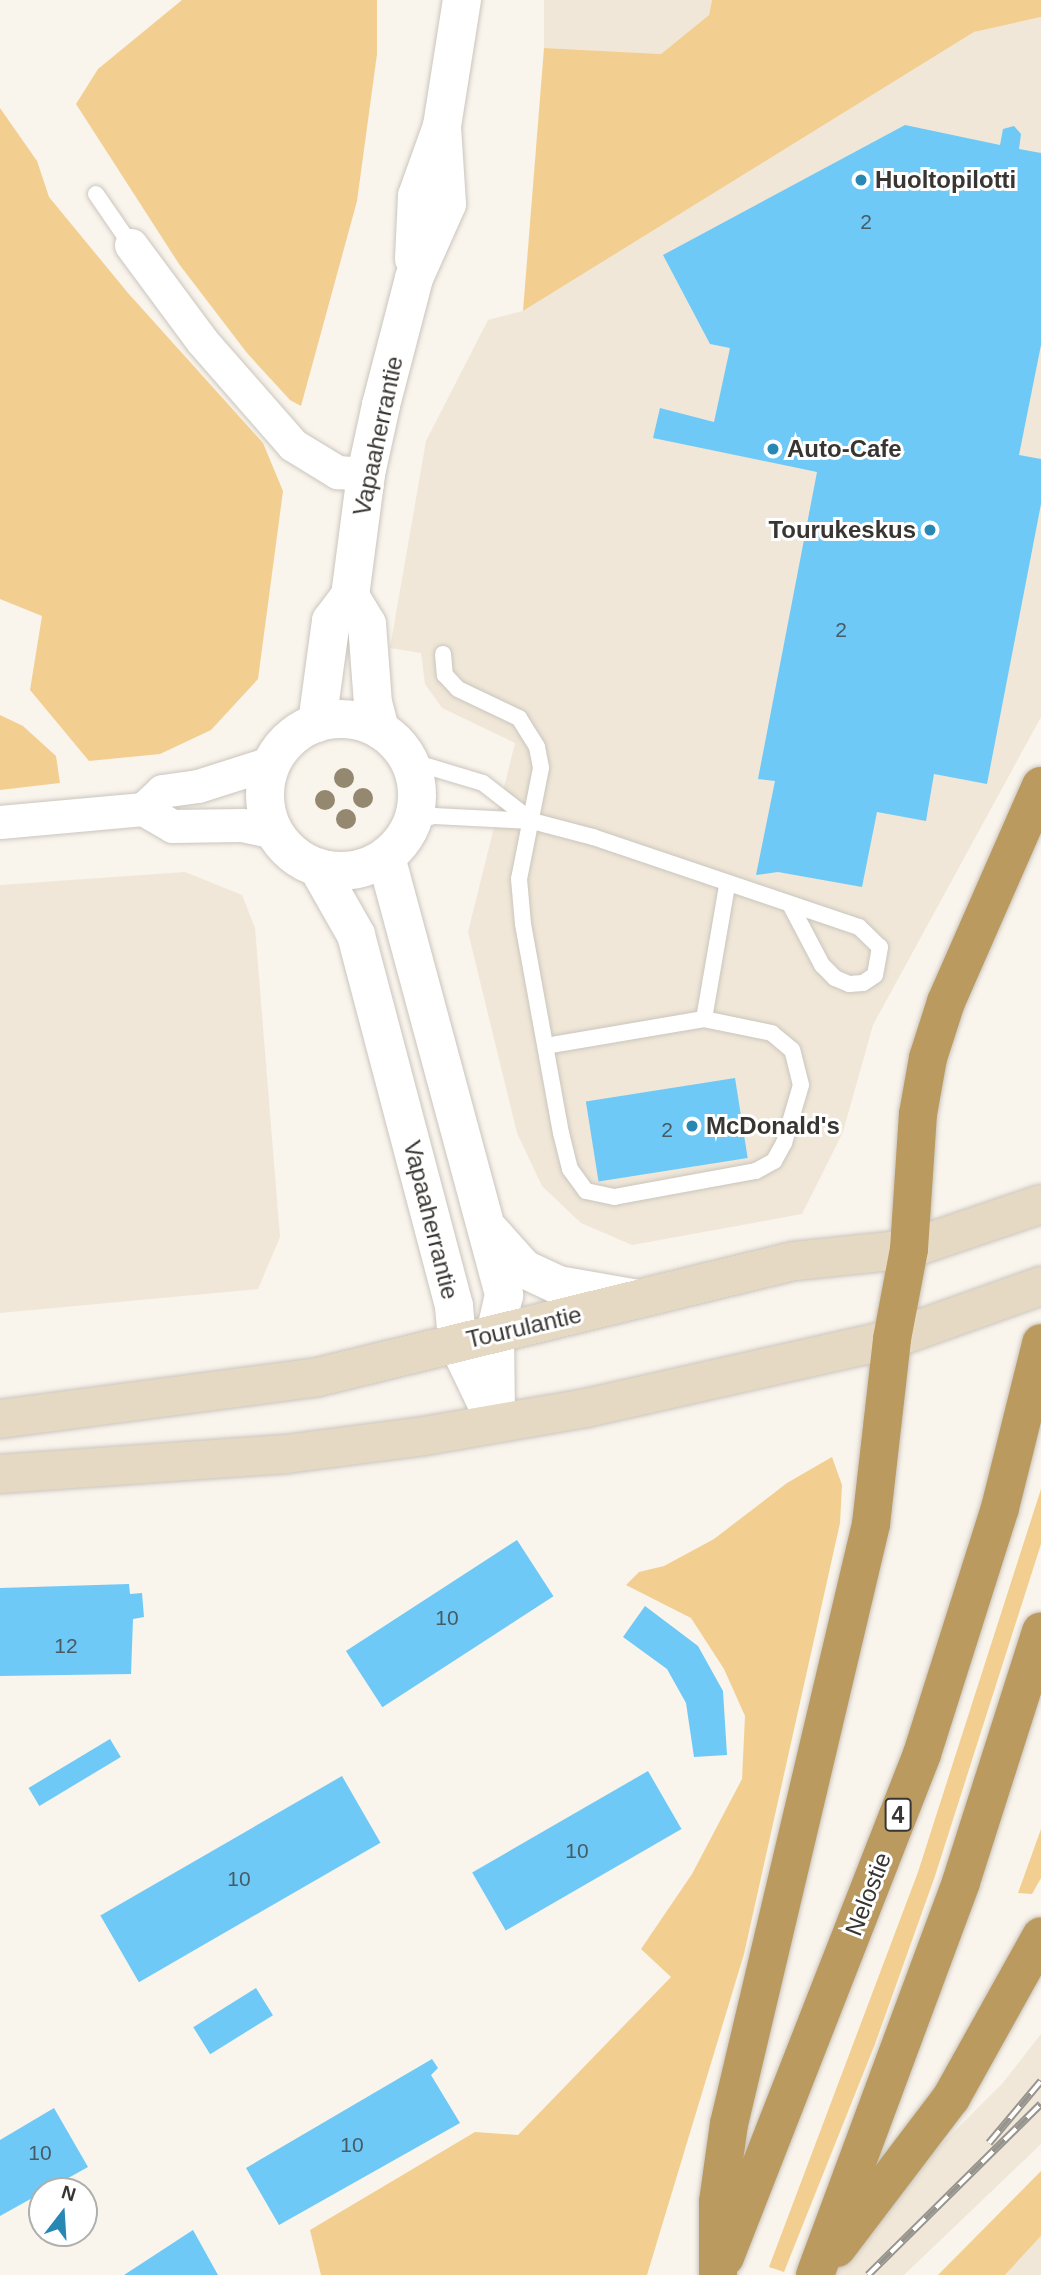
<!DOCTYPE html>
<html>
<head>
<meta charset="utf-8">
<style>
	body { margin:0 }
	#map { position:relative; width:1041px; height:2275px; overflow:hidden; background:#f9f4ec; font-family:Arial,sans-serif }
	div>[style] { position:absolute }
	.built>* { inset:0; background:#f0e7d8 }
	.green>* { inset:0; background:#f2cf91 }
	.building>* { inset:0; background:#6ec9f7; transform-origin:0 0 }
	.roads { filter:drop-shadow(0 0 2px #cac5bd) drop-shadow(0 0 2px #cac5bd) }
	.service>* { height:16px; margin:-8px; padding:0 8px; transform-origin:8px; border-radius:8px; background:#fff }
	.minor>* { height:33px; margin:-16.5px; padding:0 16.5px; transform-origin:16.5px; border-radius:16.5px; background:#fff }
	.tertiary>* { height:38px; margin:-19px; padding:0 19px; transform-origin:19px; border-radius:19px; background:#fff }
	.tertiary>.ring { margin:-19px; padding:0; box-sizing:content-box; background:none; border:38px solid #fff; border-radius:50% }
	.secondary>* { height:38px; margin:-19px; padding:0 19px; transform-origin:19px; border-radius:19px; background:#e5d9c3 }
	.trunk>* { height:38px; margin:-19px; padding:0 19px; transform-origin:19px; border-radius:19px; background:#ba9a5e }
	.rail>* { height:8px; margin-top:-4px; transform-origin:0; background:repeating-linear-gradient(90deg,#fff 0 16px,#97948e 0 32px); box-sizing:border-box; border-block:2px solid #97948e }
	.trees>* { width:20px; height:20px; margin:-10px; border-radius:50%; background:#948871 }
	.dots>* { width:19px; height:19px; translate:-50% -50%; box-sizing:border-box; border:4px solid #fff; border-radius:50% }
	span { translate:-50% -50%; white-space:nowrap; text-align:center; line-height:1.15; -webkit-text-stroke:6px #fff; paint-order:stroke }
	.number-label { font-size:21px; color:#465b64 }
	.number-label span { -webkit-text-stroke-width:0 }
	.shield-label span { padding:2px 5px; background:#fff; border:2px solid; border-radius:5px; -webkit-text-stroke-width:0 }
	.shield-label { font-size:23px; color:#383633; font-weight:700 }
	.poi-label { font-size:24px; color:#383633; font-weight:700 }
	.left { translate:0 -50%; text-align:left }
	.right { translate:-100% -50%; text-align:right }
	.street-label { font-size:24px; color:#383633 }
	.north { position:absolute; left:28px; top:2177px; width:70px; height:70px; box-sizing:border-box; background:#fff; border:2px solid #afafad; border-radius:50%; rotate:17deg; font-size:19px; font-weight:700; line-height:28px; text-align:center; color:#383633 }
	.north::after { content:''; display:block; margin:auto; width:24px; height:32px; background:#2788b3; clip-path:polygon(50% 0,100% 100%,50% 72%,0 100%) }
</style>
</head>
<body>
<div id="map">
	<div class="built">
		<div style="clip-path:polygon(544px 0,712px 0,709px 15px,661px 54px,544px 48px)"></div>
		<div style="clip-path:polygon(1041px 17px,1041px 717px,873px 1025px,843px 1132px,802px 1214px,632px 1245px,581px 1223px,542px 1186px,517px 1133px,468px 932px,515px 743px,442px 708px,425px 684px,421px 653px,390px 648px,426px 441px,488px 320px,523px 311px,974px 32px)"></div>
		<div style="clip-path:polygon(185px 872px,242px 895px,255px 928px,280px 1237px,258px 1289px,0 1313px,0 885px)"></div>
		<div style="clip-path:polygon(1041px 2034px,1041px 2144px,904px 2275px,810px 2275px,1002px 2084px)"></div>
		<div style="clip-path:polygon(1041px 2236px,1041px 2275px,1005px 2275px)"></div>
	</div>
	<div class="green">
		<div style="clip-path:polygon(182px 0,377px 0,377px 54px,357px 201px,301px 406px,290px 400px,247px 353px,179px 264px,76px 104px,98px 69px)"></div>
		<div style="clip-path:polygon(712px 0,1041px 0,1041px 17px,974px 32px,523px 311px,544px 48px,661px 54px,709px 15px)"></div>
		<div style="clip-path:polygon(0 108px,37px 161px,49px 197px,128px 293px,263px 443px,283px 491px,258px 679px,211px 730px,160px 754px,89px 761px,30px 690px,42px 616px,0 599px)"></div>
		<div style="clip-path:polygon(0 715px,23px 726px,56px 756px,60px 783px,0 790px)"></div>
		<div style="clip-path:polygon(832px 1457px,842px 1485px,840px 1523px,744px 1954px,647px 2275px,321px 2275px,310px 2230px,475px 2132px,518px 2135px,671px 1977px,641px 1949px,692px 1874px,742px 1779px,745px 1716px,724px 1669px,691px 1618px,626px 1585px,639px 1572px,664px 1566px,714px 1539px,787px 1483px)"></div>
		<div style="clip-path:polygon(1041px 1489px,1041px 1544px,935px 1876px,875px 2044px,784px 2272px,769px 2267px,918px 1872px)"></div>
		<div style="clip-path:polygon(1041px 1829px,1041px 1878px,1032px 1894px,1018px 1893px)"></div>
		<div style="clip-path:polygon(1041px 2171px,1041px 2236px,1005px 2275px,938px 2275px)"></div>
	</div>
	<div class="building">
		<div style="clip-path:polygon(905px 125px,1000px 145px,1003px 129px,1014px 126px,1021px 134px,1019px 149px,1041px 153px,1041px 345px,1019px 455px,1041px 459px,1041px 504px,987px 784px,934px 774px,926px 821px,877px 812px,862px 887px,778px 872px,756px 875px,775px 781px,758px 779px,817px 472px,653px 438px,660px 408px,714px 422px,730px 348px,710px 344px,663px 255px)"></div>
		<div style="left:735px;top:1078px;width:81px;height:151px;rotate:81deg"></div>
		<div style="left:517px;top:1540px;width:67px;height:204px;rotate:57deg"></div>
		<div style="clip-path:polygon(129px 1584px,130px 1594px,142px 1593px,144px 1617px,133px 1619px,131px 1674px,0 1676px,0 1588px)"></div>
		<div style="clip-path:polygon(645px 1606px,698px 1646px,723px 1691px,727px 1755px,694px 1757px,686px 1703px,667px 1669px,623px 1637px)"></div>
		<div style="left:110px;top:1739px;width:21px;height:95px;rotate:59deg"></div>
		<div style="left:648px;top:1771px;width:67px;height:203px;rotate:60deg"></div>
		<div style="left:342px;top:1776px;width:77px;height:279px;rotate:60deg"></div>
		<div style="left:256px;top:1988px;width:32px;height:74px;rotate:58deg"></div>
		<div style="clip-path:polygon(432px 2059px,438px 2068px,431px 2075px,460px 2123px,279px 2225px,246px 2168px)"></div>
		<div style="clip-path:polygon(54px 2108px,88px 2167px,0 2216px,0 2140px)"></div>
		<div style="clip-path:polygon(193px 2230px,218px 2275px,124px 2275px)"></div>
	</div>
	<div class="roads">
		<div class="service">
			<div style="left:96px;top:194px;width:62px;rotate:55.5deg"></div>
			<div style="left:443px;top:654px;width:21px;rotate:85deg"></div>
			<div style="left:445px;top:675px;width:19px;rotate:47deg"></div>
			<div style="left:458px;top:689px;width:68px;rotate:25.4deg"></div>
			<div style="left:519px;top:718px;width:34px;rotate:58deg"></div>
			<div style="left:537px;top:747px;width:21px;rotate:79deg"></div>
			<div style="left:541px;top:768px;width:113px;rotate:101.2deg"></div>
			<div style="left:519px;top:879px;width:45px;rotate:84.9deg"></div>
			<div style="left:523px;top:924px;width:212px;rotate:79.7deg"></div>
			<div style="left:561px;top:1133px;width:37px;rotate:76deg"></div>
			<div style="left:570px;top:1169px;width:27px;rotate:54deg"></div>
			<div style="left:586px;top:1191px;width:29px;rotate:12deg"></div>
			<div style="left:614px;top:1197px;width:144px;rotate:-10.4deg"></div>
			<div style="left:756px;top:1171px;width:21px;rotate:-29deg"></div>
			<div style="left:774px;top:1161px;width:21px;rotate:-61deg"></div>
			<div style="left:784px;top:1143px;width:60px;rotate:-73.7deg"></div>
			<div style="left:801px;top:1085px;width:36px;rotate:-104deg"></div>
			<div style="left:792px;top:1050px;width:26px;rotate:-140deg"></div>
			<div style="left:772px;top:1033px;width:69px;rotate:-168.4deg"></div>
			<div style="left:704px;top:1019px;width:160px;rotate:170.3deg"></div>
			<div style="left:410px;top:761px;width:76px;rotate:16.8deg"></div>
			<div style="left:483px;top:783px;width:62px;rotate:37.8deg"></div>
			<div style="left:412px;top:823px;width:23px;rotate:-18deg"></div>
			<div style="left:434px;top:816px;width:98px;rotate:2.9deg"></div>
			<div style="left:532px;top:821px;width:63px;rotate:14.7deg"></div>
			<div style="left:593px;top:837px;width:281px;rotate:18.7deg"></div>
			<div style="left:859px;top:927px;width:29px;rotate:44deg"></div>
			<div style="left:880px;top:947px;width:28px;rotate:100deg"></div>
			<div style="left:875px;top:975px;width:14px;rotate:146deg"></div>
			<div style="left:863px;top:983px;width:14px;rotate:176deg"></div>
			<div style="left:849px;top:984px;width:15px;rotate:-157deg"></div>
			<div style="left:835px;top:978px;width:18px;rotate:-135deg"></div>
			<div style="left:822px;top:965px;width:67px;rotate:-117.7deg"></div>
			<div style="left:704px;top:1019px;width:135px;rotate:-80.2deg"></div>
		</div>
		<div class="minor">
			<div style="left:131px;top:245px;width:119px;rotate:53.5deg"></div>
			<div style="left:202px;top:341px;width:138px;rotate:48.8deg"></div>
			<div style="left:293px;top:445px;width:52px;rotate:31.5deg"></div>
			<div style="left:337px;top:472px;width:29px;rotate:4deg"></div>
			<div style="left:143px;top:809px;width:26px;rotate:-43deg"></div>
			<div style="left:162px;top:791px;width:36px;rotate:-8deg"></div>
			<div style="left:198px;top:786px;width:79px;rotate:-17.7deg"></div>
			<div style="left:0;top:822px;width:144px;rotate:-5.2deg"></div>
			<div style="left:143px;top:809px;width:34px;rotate:30deg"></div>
			<div style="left:172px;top:826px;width:70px;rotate:-0.8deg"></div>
			<div style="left:242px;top:825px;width:34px;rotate:12deg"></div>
		</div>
		<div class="tertiary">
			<div style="left:414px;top:259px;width:63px;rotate:-87.3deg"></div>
			<div style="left:417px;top:196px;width:74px;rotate:-70.3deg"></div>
			<div style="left:442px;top:126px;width:128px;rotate:-81deg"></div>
			<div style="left:350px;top:596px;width:33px;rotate:59deg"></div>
			<div style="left:367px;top:624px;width:79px;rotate:85.7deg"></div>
			<div style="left:373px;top:703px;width:28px;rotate:75deg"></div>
			<div class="ring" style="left:265px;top:719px;width:114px;height:114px"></div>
			<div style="left:317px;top:723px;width:103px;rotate:-82.2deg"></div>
			<div style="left:331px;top:621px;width:31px;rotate:-53deg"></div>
			<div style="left:350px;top:596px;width:123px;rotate:-82.5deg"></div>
			<div style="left:366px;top:474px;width:71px;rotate:-77.7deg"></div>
			<div style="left:381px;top:405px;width:131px;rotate:-75.4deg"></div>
			<div style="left:414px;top:278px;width:81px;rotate:-66deg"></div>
			<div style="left:447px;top:204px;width:78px;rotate:-93.7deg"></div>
			<div style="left:386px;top:857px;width:454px;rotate:74.9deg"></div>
			<div style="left:504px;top:1295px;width:40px;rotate:103deg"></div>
			<div style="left:495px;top:1334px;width:77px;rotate:89.3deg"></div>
			<div style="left:318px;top:868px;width:77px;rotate:60.4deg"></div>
			<div style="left:356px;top:935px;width:384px;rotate:75.2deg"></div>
			<div style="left:454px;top:1306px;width:36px;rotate:85deg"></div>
			<div style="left:457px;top:1342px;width:90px;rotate:64.3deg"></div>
			<div style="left:490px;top:1231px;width:51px;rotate:48.2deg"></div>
			<div style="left:524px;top:1269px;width:38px;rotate:25deg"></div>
			<div style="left:558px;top:1285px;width:81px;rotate:9.9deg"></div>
		</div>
		<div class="secondary">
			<div style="left:0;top:1419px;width:321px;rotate:-7.5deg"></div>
			<div style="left:318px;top:1377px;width:491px;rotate:-13.7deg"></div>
			<div style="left:795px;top:1261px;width:115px;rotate:-6deg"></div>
			<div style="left:909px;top:1249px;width:139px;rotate:-18.8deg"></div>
			<div style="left:0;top:1474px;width:287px;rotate:-4deg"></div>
			<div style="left:286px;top:1454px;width:139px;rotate:-7.4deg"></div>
			<div style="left:424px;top:1436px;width:164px;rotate:-9.8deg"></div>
			<div style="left:586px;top:1408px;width:314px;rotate:-12.7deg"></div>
			<div style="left:892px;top:1339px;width:158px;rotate:-19.6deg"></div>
		</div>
		<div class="trunk">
			<div style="left:837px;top:2248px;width:188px;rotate:-52.8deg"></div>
			<div style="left:951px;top:2098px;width:185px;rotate:-60.9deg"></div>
			<div style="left:725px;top:2257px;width:540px;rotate:-68.61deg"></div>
			<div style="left:922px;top:1754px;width:258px;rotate:-72.4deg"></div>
			<div style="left:1000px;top:1508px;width:170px;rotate:-76deg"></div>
			<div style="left:718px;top:2275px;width:73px;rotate:-90deg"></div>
			<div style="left:718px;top:2202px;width:79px;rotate:-82deg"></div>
			<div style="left:729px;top:2124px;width:617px;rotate:-76.68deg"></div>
			<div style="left:871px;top:1524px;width:186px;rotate:-83.5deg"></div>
			<div style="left:892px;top:1339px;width:92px;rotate:-79.3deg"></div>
			<div style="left:909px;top:1249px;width:135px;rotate:-86.2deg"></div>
			<div style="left:918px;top:1114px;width:57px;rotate:-79.9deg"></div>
			<div style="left:928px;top:1058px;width:59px;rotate:-72.2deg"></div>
			<div style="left:946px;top:1002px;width:236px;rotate:-66.3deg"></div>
			<div style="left:815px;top:2275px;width:419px;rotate:-69.6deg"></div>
			<div style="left:961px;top:1882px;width:263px;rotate:-72.3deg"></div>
		</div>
	</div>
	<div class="rail">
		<div style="left:989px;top:2143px;width:81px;rotate:-50deg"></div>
		<div style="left:868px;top:2275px;width:243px;rotate:-44.7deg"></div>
	</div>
	<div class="trees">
		<div style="left:344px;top:778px"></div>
		<div style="left:363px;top:798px"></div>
		<div style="left:325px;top:800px"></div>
		<div style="left:346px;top:819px"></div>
	</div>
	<div class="dots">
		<div style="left:861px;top:180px;background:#2788b3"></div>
		<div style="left:773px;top:449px;background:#2788b3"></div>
		<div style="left:930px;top:530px;background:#2788b3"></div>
		<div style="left:692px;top:1126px;background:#2788b3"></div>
	</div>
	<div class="number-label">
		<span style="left:866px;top:222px">2</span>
		<span style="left:841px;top:630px">2</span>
		<span style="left:667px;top:1130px">2</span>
		<span style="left:447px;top:1618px">10</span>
		<span style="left:66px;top:1646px">12</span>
		<span style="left:577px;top:1851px">10</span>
		<span style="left:239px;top:1879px">10</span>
		<span style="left:352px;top:2145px">10</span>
		<span style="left:40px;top:2153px">10</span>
	</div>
	<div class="shield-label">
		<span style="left:898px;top:1815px">4</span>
	</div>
	<div class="poi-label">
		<span class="left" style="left:875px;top:180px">Huoltopilotti</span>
		<span class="left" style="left:787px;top:449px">Auto-Cafe</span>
		<span class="right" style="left:916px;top:530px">Tourukeskus</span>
		<span class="left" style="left:706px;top:1126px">McDonald's</span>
	</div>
	<div class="street-label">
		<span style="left:378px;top:436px;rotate:-78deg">Vapaaherrantie</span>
		<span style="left:431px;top:1220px;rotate:76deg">Vapaaherrantie</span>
		<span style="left:524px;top:1327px;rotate:-13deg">Tourulantie</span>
		<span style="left:868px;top:1894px;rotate:-69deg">Nelostie</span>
	</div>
	<div class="north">N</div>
</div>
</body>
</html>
